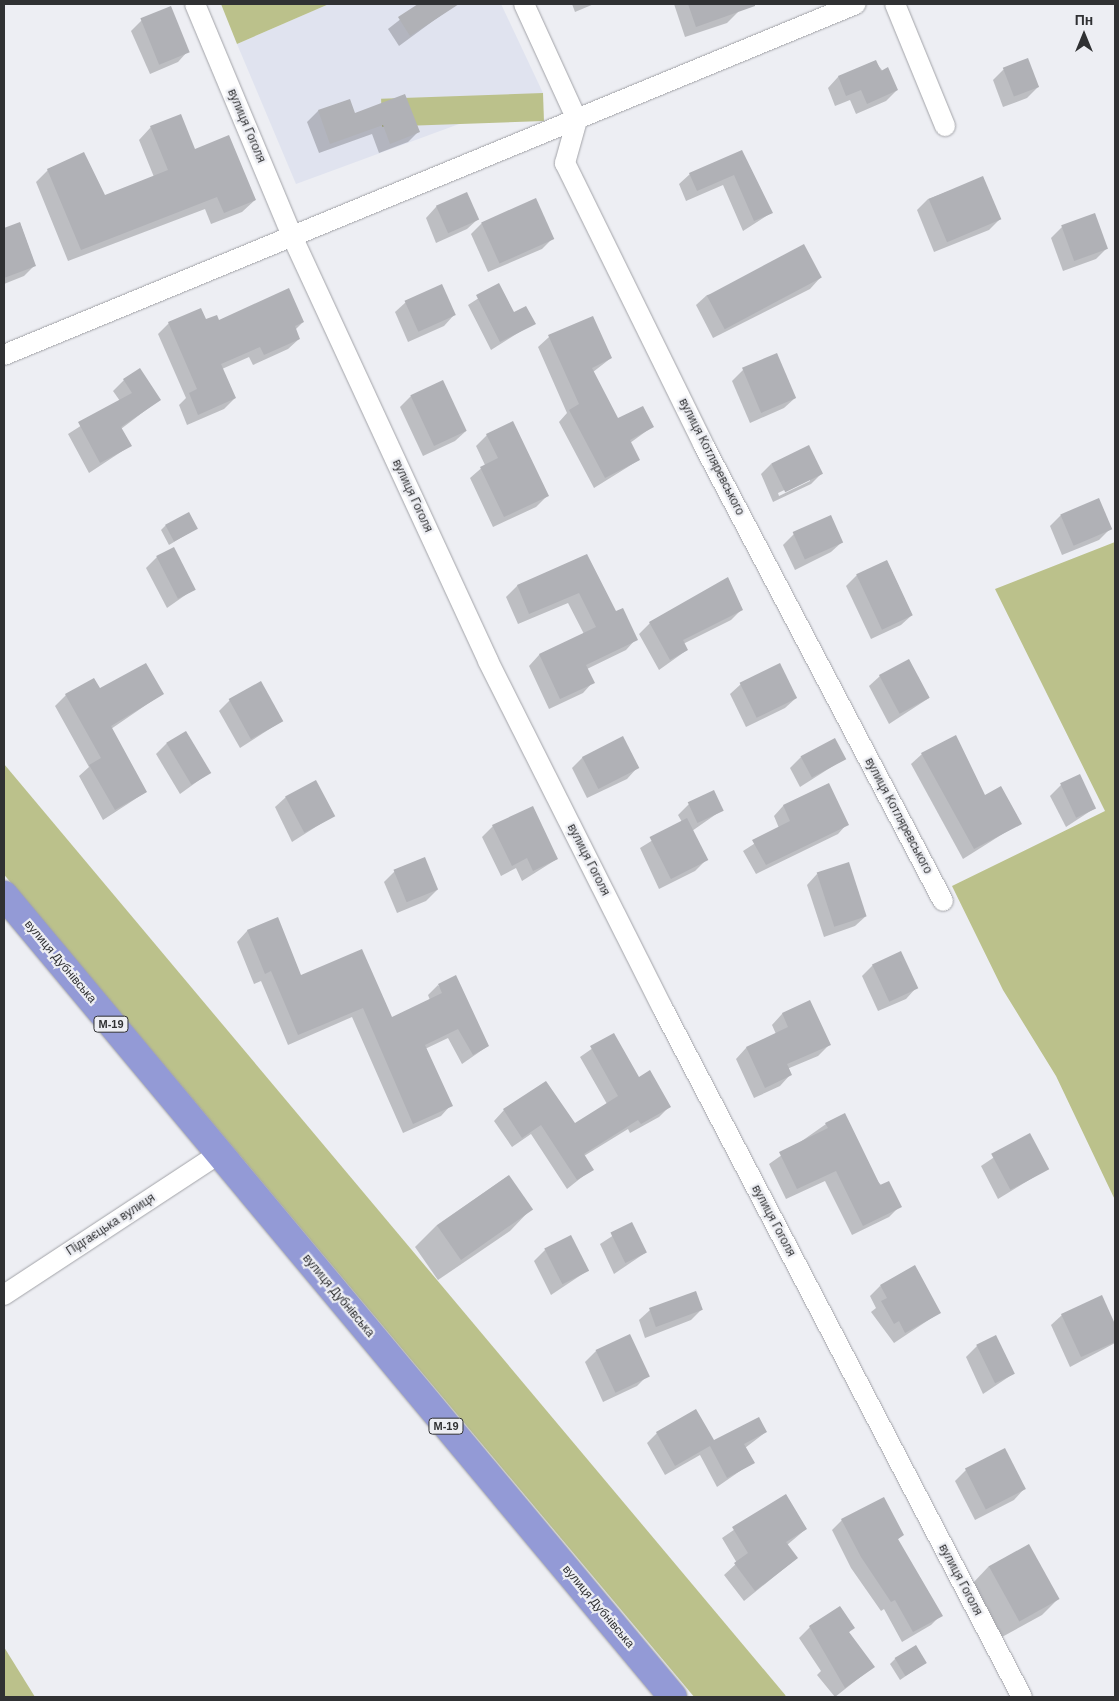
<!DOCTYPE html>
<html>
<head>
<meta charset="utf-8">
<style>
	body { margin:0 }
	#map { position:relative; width:1119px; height:1701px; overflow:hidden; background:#edeef3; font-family:Arial,sans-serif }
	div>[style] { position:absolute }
	.built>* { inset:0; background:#e0e3ef }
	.green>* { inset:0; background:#bbc18b; transform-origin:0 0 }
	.shadow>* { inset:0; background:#0003 }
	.building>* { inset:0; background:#b0b1b6; transform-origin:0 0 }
	.roads { filter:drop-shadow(0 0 1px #a2a3a8) drop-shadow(0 0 1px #a2a3a8) }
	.minor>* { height:20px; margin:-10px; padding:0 10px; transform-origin:10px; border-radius:10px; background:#fff }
	.trunk>* { height:28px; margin:-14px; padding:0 14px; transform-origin:14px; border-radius:14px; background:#939ad6 }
	span { translate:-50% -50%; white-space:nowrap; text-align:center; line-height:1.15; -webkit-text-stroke:4.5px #edeef3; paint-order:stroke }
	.shield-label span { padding:1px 4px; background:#edeef3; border:1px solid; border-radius:4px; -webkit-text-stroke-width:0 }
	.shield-label { font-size:11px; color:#303133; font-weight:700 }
	.street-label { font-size:12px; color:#303133 }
	.frame { position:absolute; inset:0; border:5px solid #303133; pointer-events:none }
	.north { position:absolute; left:1059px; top:10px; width:50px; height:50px; -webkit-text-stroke:4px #edeef3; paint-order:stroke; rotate:0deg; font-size:14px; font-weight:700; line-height:20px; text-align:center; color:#303133 }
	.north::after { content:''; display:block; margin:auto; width:18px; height:22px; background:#303133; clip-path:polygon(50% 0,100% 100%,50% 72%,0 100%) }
</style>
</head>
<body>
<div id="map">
	<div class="built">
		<div style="clip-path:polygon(329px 4px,501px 4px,543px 93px,296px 184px,237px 44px)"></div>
	</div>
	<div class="green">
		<div style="clip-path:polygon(221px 4px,329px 4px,237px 44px)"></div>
		<div style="left:543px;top:93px;width:28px;height:162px;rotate:88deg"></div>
		<div style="clip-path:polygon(1115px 542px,1115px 1200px,1056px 1076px,1003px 990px,952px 886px,1105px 811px,995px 589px)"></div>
		<div style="left:4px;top:764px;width:1216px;height:71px;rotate:50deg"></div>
		<div style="clip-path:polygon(4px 1647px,35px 1697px,4px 1697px)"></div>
	</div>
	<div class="shadow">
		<div style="clip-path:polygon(420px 4px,444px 4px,448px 10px,399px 46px,388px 29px)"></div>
		<div style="clip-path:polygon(572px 4px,594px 4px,575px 12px)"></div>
		<div style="clip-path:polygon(674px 4px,735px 4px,738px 12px,727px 23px,685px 37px)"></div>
		<div style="clip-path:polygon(142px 20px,188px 51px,178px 62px,150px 74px,131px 31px)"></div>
		<div style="clip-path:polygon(1027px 60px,1038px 87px,1027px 98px,1003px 107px,993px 80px,1003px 70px)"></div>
		<div style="clip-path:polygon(875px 61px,897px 90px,886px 101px,856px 114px,850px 100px,835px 106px,828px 88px,838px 77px)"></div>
		<div style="clip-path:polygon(349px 100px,354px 115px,419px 131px,408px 142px,379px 153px,372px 134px,319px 153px,307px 122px,318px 111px)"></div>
		<div style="clip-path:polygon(151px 127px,194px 151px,255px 200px,242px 212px,211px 224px,205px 209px,68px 261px,36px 182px,48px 170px,104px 197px,154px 177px,139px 140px)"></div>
		<div style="clip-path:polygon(741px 152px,771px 213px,743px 231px,723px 185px,686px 201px,679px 184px,690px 174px)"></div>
		<div style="clip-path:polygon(983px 178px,1000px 219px,989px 230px,934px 252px,917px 210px,928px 199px)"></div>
		<div style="clip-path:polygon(467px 194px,478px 219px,467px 229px,436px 243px,426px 218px,436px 207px)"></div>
		<div style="clip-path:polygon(20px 223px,35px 265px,24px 276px,4px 284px,4px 229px)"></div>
		<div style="clip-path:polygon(482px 223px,553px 238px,542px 249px,488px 272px,471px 234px)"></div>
		<div style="clip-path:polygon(1062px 227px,1106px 249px,1096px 259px,1063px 271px,1051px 238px)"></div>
		<div style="clip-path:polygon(820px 278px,810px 289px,713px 338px,696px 305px,707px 295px)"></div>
		<div style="clip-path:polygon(499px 285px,514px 314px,534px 323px,491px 350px,468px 305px)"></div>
		<div style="clip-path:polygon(406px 302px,454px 315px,444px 326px,408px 342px,395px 312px)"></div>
		<div style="clip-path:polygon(218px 321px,303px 322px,295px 330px,299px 339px,288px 349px,253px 365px,249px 357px,222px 369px,235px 398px,224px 409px,187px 425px,179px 405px,186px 398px,158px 334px,169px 323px)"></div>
		<div style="clip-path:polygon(549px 337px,611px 358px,593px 372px,618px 420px,652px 427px,630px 443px,639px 460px,594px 488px,559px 422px,567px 413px,538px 347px)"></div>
		<div style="clip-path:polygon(743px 370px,795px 398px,784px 408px,750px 423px,732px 381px)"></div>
		<div style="clip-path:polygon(124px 380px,159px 400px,121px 429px,130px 446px,89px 473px,68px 434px,120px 401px,113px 391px)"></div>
		<div style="clip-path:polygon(411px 396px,466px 431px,455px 441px,423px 456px,400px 407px)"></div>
		<div style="clip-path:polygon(487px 435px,547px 496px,536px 507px,493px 527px,470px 478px,485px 465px,476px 446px)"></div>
		<div style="clip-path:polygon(evenodd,771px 464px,821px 474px,811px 484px,773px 502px,761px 474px,771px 464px,810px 478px,810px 481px,779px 496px,778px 493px,810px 478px)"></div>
		<div style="clip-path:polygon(1061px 515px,1110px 529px,1099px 540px,1062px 555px,1050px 526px)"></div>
		<div style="clip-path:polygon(166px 525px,197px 528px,169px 545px,161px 530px)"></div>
		<div style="clip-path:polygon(794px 534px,842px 542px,831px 552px,795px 570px,783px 545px)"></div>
		<div style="clip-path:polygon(586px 555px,616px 613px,636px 639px,626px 650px,587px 669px,593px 682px,583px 693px,549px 709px,529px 666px,539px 655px,584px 634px,568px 603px,518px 624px,506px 597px,517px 586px)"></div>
		<div style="clip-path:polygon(157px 557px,194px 589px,167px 608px,146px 568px)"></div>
		<div style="clip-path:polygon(887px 561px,912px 615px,901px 625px,871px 639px,846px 586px,857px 575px)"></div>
		<div style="clip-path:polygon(742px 609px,731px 620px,683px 644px,687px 650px,659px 670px,639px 634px,650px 623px)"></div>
		<div style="clip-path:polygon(880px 676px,929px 698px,889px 724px,869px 686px)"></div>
		<div style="clip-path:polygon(741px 684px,796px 698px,785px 708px,746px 727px,730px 694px)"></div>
		<div style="clip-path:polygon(99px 690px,162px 694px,111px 729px,146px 792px,103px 820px,79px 776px,89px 767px,55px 706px,66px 695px)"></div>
		<div style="clip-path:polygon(230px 700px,282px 721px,240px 748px,219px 711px)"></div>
		<div style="clip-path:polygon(167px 743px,209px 773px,180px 794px,156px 754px)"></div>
		<div style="clip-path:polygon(922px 754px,985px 796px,1020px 823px,963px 859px,911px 764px)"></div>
		<div style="clip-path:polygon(583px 757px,637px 768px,627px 779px,587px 798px,572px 768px)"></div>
		<div style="clip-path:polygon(801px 757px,844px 759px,800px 787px,790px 768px)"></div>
		<div style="clip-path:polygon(828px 784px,847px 824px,838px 834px,756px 874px,743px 851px,779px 828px,774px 816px,783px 806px)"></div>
		<div style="clip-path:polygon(1061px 785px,1095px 808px,1066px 827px,1050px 796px)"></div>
		<div style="clip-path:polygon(286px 797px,333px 816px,292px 842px,275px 807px)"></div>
		<div style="clip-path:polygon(689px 804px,722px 810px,692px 831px,706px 860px,695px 871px,659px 889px,640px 848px,682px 822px,678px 815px)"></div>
		<div style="clip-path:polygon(493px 826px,557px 859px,522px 881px,516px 868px,501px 876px,482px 837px)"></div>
		<div style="clip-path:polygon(395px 871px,437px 890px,426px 901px,397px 913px,384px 882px)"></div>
		<div style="clip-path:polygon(817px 874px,866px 916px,855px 926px,824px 937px,807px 885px)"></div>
		<div style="clip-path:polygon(277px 919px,301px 977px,391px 1019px,430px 1000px,428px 995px,438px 985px,488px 1046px,462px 1064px,448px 1038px,425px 1049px,451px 1105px,441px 1116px,403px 1133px,352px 1017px,288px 1045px,261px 981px,254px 984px,237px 942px,247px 931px)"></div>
		<div style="clip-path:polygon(873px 965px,916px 988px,906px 999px,878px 1011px,862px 976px)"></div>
		<div style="clip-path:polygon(809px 1002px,829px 1045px,818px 1056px,787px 1069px,790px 1075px,780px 1086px,754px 1098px,736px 1059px,746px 1048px,776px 1034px,772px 1025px,782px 1014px)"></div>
		<div style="clip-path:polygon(613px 1034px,638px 1078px,669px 1107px,659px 1117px,630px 1133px,628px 1129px,584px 1156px,592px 1169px,567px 1189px,531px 1134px,512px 1147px,494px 1121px,504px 1110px,574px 1125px,607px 1104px,580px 1057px)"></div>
		<div style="clip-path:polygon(826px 1124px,900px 1206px,889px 1217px,852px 1235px,825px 1181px,786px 1199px,769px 1164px)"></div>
		<div style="clip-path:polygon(1029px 1134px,1047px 1169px,998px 1199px,981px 1166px)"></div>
		<div style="clip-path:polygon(508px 1176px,531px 1209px,510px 1231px,438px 1280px,415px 1247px,437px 1225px)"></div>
		<div style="clip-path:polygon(631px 1224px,645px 1253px,614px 1274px,600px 1244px)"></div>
		<div style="clip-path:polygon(545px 1250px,587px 1271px,551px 1295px,534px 1261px)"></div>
		<div style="clip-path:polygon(880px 1286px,939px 1313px,894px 1343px,871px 1312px,876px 1308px,870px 1296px)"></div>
		<div style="clip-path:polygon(1102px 1297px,1115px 1327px,1115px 1343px,1070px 1367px,1051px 1325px,1062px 1315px)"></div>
		<div style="clip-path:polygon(702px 1309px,691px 1320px,645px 1338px,639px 1320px,650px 1310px)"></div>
		<div style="clip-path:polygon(977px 1346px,1013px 1374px,983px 1394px,966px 1357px)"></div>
		<div style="clip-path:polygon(596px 1351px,648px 1375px,637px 1386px,603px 1402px,585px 1362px)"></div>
		<div style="clip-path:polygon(766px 1432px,745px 1448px,753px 1462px,717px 1487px,700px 1455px,665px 1475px,647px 1443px,657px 1433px,713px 1442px)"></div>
		<div style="clip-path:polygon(966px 1470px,1024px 1489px,1014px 1500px,975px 1520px,955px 1481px)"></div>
		<div style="clip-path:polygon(785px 1495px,806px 1529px,787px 1545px,797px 1558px,744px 1601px,724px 1575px,737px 1563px,722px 1538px)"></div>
		<div style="clip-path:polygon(842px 1520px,902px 1535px,897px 1540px,941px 1615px,931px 1625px,902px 1642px,884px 1609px,881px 1611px,851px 1568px,832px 1530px)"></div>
		<div style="clip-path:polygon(989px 1566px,1058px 1599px,1042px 1615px,1002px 1637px,973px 1583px)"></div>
		<div style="clip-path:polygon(810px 1627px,853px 1628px,848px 1633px,873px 1667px,835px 1697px,817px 1675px,821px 1671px,799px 1638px)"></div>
		<div style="clip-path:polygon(895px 1659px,925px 1663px,900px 1680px,890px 1664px)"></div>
	</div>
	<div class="building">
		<div style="clip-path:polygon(418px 4px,459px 4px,410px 36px,398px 17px)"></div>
		<div style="clip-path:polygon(688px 4px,755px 4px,755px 6px,696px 27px)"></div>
		<div style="left:171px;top:6px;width:50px;height:33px;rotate:68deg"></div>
		<div style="left:1028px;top:58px;width:31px;height:27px;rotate:69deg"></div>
		<div style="clip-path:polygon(876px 60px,881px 71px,888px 67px,898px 90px,867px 104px,861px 90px,846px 96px,838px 76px)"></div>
		<div style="clip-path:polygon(405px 94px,420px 132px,390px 144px,383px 125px,330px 144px,318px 110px,350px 99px,355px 113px)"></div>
		<div style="clip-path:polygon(181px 114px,195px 149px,229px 135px,256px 200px,224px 213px,217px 197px,81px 250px,47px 169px,84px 152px,105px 195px,168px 170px,150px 126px)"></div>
		<div style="clip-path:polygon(742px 150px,773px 213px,754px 221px,734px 175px,697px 191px,689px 173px)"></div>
		<div style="left:983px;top:176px;width:47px;height:59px;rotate:67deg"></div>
		<div style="left:467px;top:192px;width:30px;height:34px;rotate:66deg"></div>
		<div style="left:536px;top:198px;width:45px;height:60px;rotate:66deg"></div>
		<div style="left:1095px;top:213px;width:38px;height:36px;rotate:70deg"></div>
		<div style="clip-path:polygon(20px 222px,36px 266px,4px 278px,4px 228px)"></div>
		<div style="left:804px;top:244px;width:38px;height:110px;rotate:62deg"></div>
		<div style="clip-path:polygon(499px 283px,514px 312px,526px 306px,536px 324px,500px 342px,476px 295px)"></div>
		<div style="left:442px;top:284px;width:34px;height:41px;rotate:66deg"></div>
		<div style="clip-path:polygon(289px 288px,304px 322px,295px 326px,300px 339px,264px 355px,260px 347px,221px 364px,236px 398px,198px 415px,189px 393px,197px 389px,168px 322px,201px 308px,206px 319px,217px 315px,219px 320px)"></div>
		<div style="clip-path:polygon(593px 316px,612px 358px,592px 368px,618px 418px,643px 406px,654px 427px,630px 440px,640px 460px,605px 478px,569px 410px,579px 404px,548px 335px)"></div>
		<div style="left:777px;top:353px;width:49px;height:38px;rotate:67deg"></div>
		<div style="clip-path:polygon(140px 368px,161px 400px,121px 427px,132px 446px,100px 463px,78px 422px,132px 393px,123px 379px)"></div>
		<div style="left:443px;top:380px;width:56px;height:36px;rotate:65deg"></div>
		<div style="clip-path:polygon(513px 421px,549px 496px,504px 517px,480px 467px,498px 458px,486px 434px)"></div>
		<div style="left:809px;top:445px;width:32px;height:42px;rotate:64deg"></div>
		<div style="left:1099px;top:498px;width:34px;height:42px;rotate:67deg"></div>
		<div style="left:189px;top:512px;width:19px;height:27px;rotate:62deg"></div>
		<div style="left:831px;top:515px;width:30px;height:42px;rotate:66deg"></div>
		<div style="left:174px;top:547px;width:48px;height:20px;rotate:63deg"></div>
		<div style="clip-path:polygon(587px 554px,616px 611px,623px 608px,638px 640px,586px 665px,595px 683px,560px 699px,539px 654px,596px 627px,579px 593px,529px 614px,517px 585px)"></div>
		<div style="left:887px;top:560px;width:61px;height:34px;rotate:65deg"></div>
		<div style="clip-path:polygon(728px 577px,743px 610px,683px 640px,688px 650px,670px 660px,649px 622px)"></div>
		<div style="left:909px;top:659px;width:44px;height:34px;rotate:62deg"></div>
		<div style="clip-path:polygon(146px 663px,164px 694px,111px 726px,147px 792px,115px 810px,89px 765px,101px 758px,65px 694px,94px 678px,100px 688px)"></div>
		<div style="left:780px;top:663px;width:39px;height:45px;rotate:64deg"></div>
		<div style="left:261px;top:681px;width:46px;height:37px;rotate:61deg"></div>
		<div style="left:186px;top:731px;width:49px;height:23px;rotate:59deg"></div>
		<div style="clip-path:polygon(956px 735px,985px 795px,1001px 786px,1022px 824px,974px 849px,921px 753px)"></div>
		<div style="left:623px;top:736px;width:36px;height:46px;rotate:63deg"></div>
		<div style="left:835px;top:738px;width:24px;height:39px;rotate:62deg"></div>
		<div style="left:1080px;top:774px;width:38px;height:22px;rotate:65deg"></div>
		<div style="left:316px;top:780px;width:41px;height:35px;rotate:62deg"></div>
		<div style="clip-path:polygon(829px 783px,849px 825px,766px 865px,752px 840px,790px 821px,783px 805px)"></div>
		<div style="left:714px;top:790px;width:23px;height:29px;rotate:65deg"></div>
		<div style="clip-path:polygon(533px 806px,558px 859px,533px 871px,527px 858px,512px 866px,492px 825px)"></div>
		<div style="left:687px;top:818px;width:47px;height:42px;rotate:63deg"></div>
		<div style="left:425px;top:857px;width:35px;height:34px;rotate:68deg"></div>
		<div style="left:849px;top:862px;width:57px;height:34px;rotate:72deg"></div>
		<div style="clip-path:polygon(278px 917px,301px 975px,362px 949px,392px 1017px,442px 993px,438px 984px,456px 975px,489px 1046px,473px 1055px,458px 1029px,425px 1045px,453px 1106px,413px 1124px,363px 1008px,298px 1035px,271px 971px,265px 974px,247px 930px)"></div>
		<div style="left:901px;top:951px;width:41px;height:32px;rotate:65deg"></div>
		<div style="clip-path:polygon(810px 1000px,831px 1045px,787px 1064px,792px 1075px,765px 1088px,746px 1047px,788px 1027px,782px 1013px)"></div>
		<div style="clip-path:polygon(614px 1033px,639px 1077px,650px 1070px,671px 1107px,641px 1124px,638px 1120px,584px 1154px,594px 1170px,577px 1180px,541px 1125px,522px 1138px,503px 1109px,546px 1081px,575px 1123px,618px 1096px,590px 1046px)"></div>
		<div style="clip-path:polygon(845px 1113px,880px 1185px,889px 1181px,902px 1207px,863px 1226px,836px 1171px,797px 1189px,779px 1152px,828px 1128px,825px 1123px)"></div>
		<div style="left:1030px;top:1133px;width:41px;height:44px;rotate:62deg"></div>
		<div style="left:509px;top:1175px;width:42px;height:88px;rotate:55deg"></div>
		<div style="left:632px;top:1222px;width:34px;height:24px;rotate:64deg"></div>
		<div style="left:571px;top:1235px;width:40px;height:30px;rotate:63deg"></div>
		<div style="clip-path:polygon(915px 1265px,941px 1313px,905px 1333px,899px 1321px,894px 1324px,881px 1301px,887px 1298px,880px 1285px)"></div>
		<div style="left:696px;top:1291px;width:20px;height:50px;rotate:70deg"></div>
		<div style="clip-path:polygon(1102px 1295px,1115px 1324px,1115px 1342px,1081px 1357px,1061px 1314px)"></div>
		<div style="left:630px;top:1334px;width:47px;height:38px;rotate:65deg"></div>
		<div style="left:996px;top:1335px;width:43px;height:22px;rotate:64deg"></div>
		<div style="clip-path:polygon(696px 1409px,714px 1440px,759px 1417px,767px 1432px,744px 1444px,755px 1463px,727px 1478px,710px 1446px,675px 1466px,656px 1432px)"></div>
		<div style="left:1005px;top:1448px;width:46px;height:45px;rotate:63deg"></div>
		<div style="clip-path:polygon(786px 1494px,807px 1529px,786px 1542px,798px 1558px,755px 1591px,734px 1563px,748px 1553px,732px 1527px)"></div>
		<div style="clip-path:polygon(884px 1497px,904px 1535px,898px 1539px,943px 1616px,913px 1632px,895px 1600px,891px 1602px,861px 1557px,841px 1519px)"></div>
		<div style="left:1029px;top:1544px;width:63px;height:46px;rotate:61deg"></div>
		<div style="clip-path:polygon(840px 1606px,855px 1628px,849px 1632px,875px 1667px,845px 1688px,809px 1626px)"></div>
		<div style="left:916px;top:1645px;width:21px;height:25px;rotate:59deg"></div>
	</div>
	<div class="roads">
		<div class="minor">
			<div style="left:195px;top:4px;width:249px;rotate:67.3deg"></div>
			<div style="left:291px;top:234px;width:470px;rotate:65.2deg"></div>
			<div style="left:488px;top:661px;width:387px;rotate:63.3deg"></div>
			<div style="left:662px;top:1007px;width:778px;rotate:62.45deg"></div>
			<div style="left:524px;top:4px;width:128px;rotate:65.4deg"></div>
			<div style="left:577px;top:120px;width:45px;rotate:105.6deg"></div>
			<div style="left:565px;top:163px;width:313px;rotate:63.8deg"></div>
			<div style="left:703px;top:444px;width:516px;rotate:62.29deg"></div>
			<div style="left:895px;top:4px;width:132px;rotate:67.7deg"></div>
			<div style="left:4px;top:355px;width:921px;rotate:-22.39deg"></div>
			<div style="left:4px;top:1295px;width:257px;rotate:-33.3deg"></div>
		</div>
		<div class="trunk">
			<div style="left:4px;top:895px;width:1044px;rotate:50.17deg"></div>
		</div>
	</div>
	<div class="shield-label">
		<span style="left:111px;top:1024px">М-19</span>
		<span style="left:446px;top:1426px">М-19</span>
	</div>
	<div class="street-label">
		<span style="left:246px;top:126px;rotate:67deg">вулиця Гоголя</span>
		<span style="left:711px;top:457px;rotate:63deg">вулиця Котляревського</span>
		<span style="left:412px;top:496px;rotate:65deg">вулиця Гоголя</span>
		<span style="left:898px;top:816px;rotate:62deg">вулиця Котляревського</span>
		<span style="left:588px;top:860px;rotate:63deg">вулиця Гоголя</span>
		<span style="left:60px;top:962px;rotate:50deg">вулиця Дубнівська</span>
		<span style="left:773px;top:1221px;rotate:62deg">вулиця Гоголя</span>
		<span style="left:111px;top:1225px;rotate:-33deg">Підгаєцька вулиця</span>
		<span style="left:338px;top:1296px;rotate:50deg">вулиця Дубнівська</span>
		<span style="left:960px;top:1580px;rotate:62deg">вулиця Гоголя</span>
		<span style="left:598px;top:1607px;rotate:50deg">вулиця Дубнівська</span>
	</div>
	<div class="frame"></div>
	<div class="north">Пн</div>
</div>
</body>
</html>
